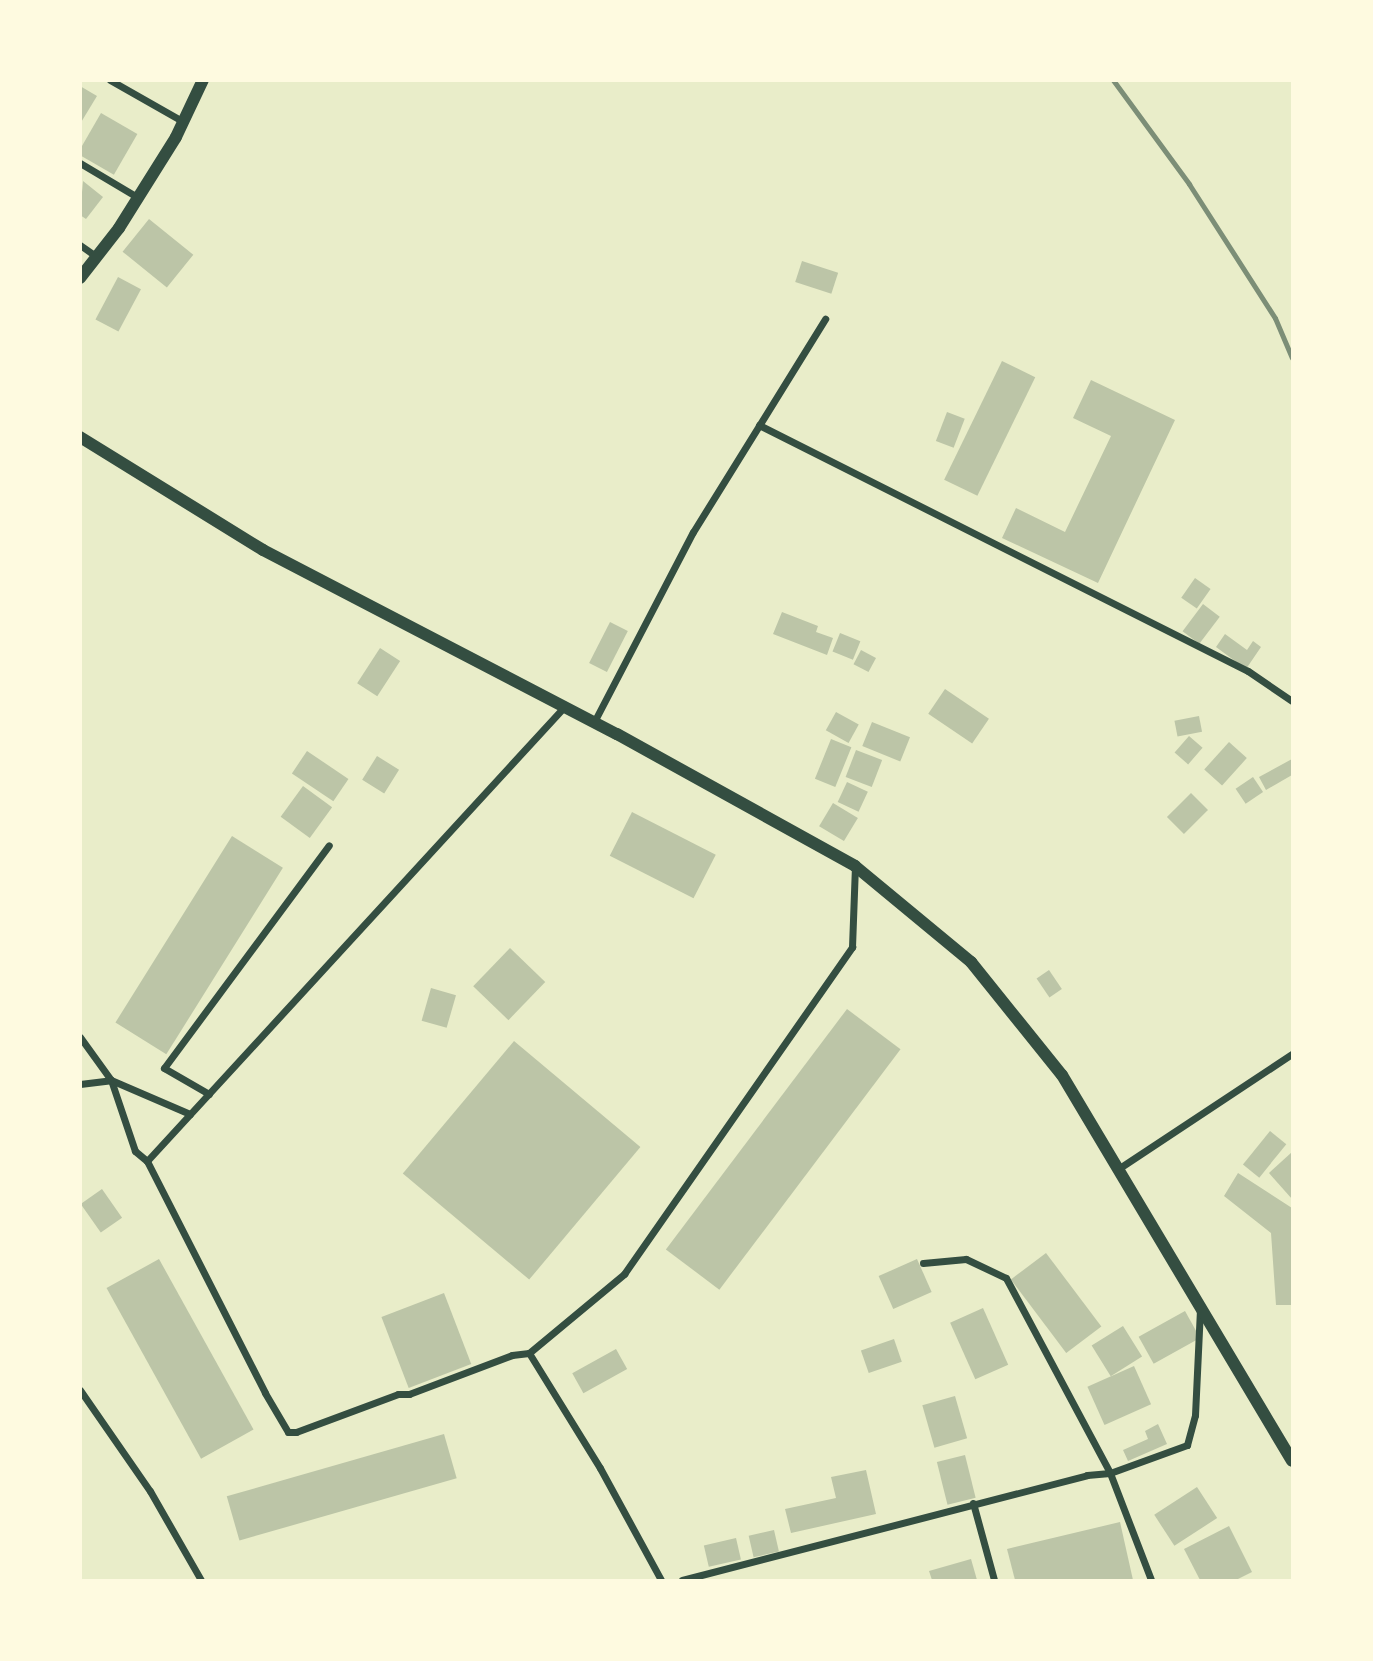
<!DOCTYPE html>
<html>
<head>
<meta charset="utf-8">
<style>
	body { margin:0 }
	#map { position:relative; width:1373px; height:1661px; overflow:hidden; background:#e9edc9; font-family:"Playfair Display",serif }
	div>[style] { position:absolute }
	.building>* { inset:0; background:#bcc5a7; transform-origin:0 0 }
	.minor>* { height:7px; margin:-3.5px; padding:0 3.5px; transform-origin:3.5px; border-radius:3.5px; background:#344e41 }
	.tertiary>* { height:12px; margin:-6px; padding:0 6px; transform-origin:6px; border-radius:6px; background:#344e41 }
	.rail>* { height:5px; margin:-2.5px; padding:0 2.5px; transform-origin:2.5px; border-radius:2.5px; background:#7c8e77 }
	span { translate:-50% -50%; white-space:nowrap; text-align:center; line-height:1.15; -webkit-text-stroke:7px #fefae0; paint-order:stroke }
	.frame { position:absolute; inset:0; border:82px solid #fefae0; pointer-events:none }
</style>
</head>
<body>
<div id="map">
	<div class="building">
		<div style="clip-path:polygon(80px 86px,97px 96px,80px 124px)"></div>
		<div style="left:101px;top:113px;width:42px;height:47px;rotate:30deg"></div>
		<div style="clip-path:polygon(83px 181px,103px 197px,86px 219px,80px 215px)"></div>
		<div style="left:149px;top:219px;width:57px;height:42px;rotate:39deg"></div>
		<div style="left:802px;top:261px;width:38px;height:22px;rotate:18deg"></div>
		<div style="left:118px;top:277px;width:26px;height:48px;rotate:28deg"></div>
		<div style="left:1002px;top:361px;width:37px;height:132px;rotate:26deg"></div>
		<div style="clip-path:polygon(1091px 380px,1175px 420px,1098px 583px,1002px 538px,1016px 508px,1065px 532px,1111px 436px,1073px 418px)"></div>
		<div style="left:947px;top:412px;width:19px;height:31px;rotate:21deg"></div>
		<div style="left:1195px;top:578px;width:19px;height:24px;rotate:35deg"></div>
		<div style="left:1203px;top:604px;width:21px;height:34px;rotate:37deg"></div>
		<div style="clip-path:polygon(782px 612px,818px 626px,816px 632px,833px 638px,827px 655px,773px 634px)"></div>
		<div style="left:610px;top:622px;width:20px;height:46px;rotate:27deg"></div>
		<div style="left:840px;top:633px;width:22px;height:20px;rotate:22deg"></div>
		<div style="clip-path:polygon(1225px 634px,1247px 650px,1253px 641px,1261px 647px,1246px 669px,1216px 647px)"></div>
		<div style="left:380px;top:648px;width:24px;height:42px;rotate:33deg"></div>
		<div style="left:861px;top:650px;width:17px;height:16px;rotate:28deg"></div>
		<div style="left:945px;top:689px;width:53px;height:30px;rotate:34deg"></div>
		<div style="left:836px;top:712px;width:26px;height:21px;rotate:29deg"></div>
		<div style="left:1199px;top:716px;width:16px;height:25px;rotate:79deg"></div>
		<div style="left:872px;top:722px;width:41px;height:26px;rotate:22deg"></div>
		<div style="left:1189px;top:736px;width:18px;height:22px;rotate:41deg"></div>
		<div style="left:831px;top:739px;width:22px;height:43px;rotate:22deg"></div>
		<div style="left:1229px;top:742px;width:24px;height:37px;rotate:42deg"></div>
		<div style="left:856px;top:750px;width:28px;height:29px;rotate:21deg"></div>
		<div style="left:307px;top:751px;width:50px;height:27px;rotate:34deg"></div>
		<div style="left:377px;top:756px;width:26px;height:28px;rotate:32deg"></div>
		<div style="clip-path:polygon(1292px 759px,1292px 775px,1266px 790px,1259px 777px)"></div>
		<div style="left:1253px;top:777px;width:18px;height:21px;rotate:56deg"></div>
		<div style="left:847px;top:782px;width:23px;height:22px;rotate:25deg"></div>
		<div style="left:303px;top:786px;width:36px;height:38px;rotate:36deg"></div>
		<div style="left:1191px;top:793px;width:24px;height:34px;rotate:45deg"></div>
		<div style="left:833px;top:803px;width:29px;height:27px;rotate:31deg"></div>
		<div style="left:632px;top:812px;width:94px;height:49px;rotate:27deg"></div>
		<div style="left:232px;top:836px;width:60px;height:220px;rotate:32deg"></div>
		<div style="left:510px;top:948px;width:49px;height:53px;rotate:44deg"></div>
		<div style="left:1049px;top:970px;width:23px;height:15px;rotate:56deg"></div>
		<div style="left:431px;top:988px;width:26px;height:34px;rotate:16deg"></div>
		<div style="left:847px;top:1009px;width:67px;height:301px;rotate:37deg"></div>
		<div style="left:514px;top:1041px;width:165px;height:173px;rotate:40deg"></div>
		<div style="left:1270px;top:1131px;width:21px;height:43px;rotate:39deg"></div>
		<div style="clip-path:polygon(1292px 1152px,1292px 1199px,1269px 1173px)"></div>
		<div style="clip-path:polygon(1238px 1173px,1292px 1208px,1292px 1305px,1276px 1305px,1271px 1233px,1224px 1196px)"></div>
		<div style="left:102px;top:1189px;width:35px;height:26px;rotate:55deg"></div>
		<div style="left:1046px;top:1253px;width:92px;height:44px;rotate:53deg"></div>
		<div style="left:159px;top:1259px;width:195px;height:60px;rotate:61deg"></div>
		<div style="left:917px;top:1259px;width:36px;height:42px;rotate:66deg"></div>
		<div style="left:444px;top:1293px;width:76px;height:67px;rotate:69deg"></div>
		<div style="left:983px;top:1308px;width:62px;height:36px;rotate:66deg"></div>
		<div style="left:1185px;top:1311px;width:31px;height:53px;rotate:61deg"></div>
		<div style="left:1123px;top:1326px;width:36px;height:37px;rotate:58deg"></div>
		<div style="left:894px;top:1339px;width:24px;height:35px;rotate:71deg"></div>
		<div style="left:616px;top:1349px;width:23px;height:50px;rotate:61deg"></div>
		<div style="left:1134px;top:1366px;width:42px;height:51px;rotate:66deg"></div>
		<div style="left:955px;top:1396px;width:44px;height:34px;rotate:74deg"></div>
		<div style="clip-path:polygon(1158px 1424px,1167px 1444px,1128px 1461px,1123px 1450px,1148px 1439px,1145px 1431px)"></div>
		<div style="left:444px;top:1434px;width:46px;height:226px;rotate:74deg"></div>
		<div style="left:965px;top:1455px;width:44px;height:29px;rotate:76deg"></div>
		<div style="clip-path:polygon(866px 1470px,876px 1514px,791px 1533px,785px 1509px,836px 1498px,831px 1477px)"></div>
		<div style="left:1197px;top:1487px;width:37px;height:51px;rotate:57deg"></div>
		<div style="clip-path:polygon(1120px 1522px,1133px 1580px,1015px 1580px,1007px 1549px)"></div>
		<div style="clip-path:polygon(1229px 1526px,1252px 1572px,1236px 1580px,1200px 1580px,1184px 1549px)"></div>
		<div style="left:774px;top:1530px;width:22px;height:26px;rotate:77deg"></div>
		<div style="left:736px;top:1538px;width:22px;height:33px;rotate:77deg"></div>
		<div style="clip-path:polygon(971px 1559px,977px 1580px,932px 1580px,929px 1571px)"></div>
	</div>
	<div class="minor">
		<div style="left:110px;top:80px;width:85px;rotate:29.6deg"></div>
		<div style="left:80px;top:163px;width:66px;rotate:30.8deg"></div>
		<div style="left:80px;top:245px;width:21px;rotate:35deg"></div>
		<div style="left:759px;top:425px;width:547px;rotate:26.71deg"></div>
		<div style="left:1248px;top:671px;width:53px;rotate:34.3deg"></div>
		<div style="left:594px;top:722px;width:214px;rotate:-62.5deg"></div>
		<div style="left:693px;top:532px;width:251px;rotate:-58.2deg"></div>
		<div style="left:80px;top:1037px;width:53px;rotate:54.2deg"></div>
		<div style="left:111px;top:1080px;width:75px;rotate:71.3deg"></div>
		<div style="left:135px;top:1151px;width:16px;rotate:40deg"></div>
		<div style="left:147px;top:1161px;width:260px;rotate:63deg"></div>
		<div style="left:265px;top:1393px;width:45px;rotate:59.5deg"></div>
		<div style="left:288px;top:1432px;width:8px"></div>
		<div style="left:296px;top:1432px;width:109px;rotate:-20.4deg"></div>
		<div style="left:398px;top:1394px;width:11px"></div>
		<div style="left:409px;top:1394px;width:110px;rotate:-20.7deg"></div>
		<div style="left:512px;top:1355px;width:17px;rotate:-7deg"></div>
		<div style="left:529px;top:1353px;width:124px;rotate:-39.7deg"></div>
		<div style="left:624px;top:1274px;width:399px;rotate:-55.1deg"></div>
		<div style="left:852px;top:947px;width:80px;rotate:-87.9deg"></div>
		<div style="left:80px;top:1084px;width:31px;rotate:-7deg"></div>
		<div style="left:111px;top:1080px;width:86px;rotate:23.3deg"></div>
		<div style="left:209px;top:1094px;width:52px;rotate:-150deg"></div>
		<div style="left:164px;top:1068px;width:277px;rotate:-53.5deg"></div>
		<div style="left:147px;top:1161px;width:616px;rotate:-47.43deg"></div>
		<div style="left:1118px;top:1169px;width:209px;rotate:-33.5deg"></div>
		<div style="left:923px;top:1263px;width:43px;rotate:-5.3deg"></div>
		<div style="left:966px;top:1259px;width:44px;rotate:25.4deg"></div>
		<div style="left:1006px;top:1278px;width:221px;rotate:61.9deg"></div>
		<div style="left:1110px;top:1473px;width:115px;rotate:69deg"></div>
		<div style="left:529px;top:1353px;width:135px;rotate:58.3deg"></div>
		<div style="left:600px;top:1468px;width:128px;rotate:61.4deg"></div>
		<div style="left:80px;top:1390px;width:123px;rotate:55.3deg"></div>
		<div style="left:150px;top:1491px;width:103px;rotate:60.2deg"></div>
		<div style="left:973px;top:1503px;width:80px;rotate:74.7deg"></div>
		<div style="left:682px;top:1580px;width:418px;rotate:-14.5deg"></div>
		<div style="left:1087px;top:1475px;width:23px;rotate:-5deg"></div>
		<div style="left:1110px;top:1473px;width:82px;rotate:-20deg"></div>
		<div style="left:1187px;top:1445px;width:31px;rotate:-75deg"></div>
		<div style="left:1195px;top:1415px;width:106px;rotate:-87.3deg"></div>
	</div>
	<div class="tertiary">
		<div style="left:80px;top:278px;width:63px;rotate:-52deg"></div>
		<div style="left:119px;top:228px;width:107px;rotate:-57.9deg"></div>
		<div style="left:176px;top:137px;width:63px;rotate:-64.7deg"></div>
		<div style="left:80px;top:437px;width:215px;rotate:31.7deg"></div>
		<div style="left:263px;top:550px;width:399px;rotate:27.5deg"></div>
		<div style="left:617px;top:734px;width:272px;rotate:29deg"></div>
		<div style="left:855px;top:866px;width:151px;rotate:39.6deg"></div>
		<div style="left:971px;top:962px;width:145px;rotate:51.2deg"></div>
		<div style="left:1062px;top:1075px;width:449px;rotate:59.2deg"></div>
	</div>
	<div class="rail">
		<div style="left:1113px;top:80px;width:129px;rotate:53.8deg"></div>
		<div style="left:1189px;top:184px;width:159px;rotate:57.3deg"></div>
		<div style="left:1275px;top:318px;width:43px;rotate:67deg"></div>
	</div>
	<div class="frame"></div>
</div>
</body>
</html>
